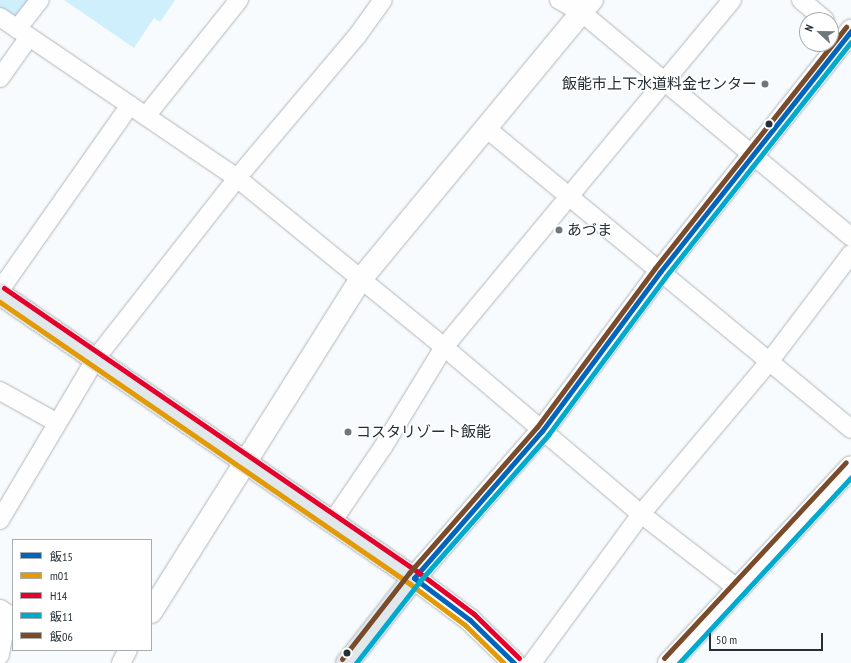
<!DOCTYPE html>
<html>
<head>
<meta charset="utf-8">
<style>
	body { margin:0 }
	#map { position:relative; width:851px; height:663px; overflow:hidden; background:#f8fbfd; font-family:"PT Sans Narrow","Noto Sans JP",sans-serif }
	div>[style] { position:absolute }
	.green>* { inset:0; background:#d0effd }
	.roads { filter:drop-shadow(0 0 1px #afb6ba) drop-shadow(0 0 1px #afb6ba) }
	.minor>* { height:18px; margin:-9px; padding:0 9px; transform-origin:9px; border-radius:9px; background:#fefeff }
	.tertiary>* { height:22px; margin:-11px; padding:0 11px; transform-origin:11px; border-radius:11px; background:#fefeff }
	.secondary>* { height:22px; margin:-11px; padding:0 11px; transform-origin:11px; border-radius:11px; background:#fefeff }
	.primary>* { height:22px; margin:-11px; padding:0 11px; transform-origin:11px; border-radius:11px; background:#e1e8eb }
	.bus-1>* { height:5px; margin:-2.5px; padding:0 2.5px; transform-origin:2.5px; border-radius:2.5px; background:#0065bd }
	.bus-2>* { height:5px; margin:-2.5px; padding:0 2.5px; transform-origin:2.5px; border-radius:2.5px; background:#e29a05 }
	.bus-3>* { height:5px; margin:-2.5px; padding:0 2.5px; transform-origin:2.5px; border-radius:2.5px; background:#e4002b }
	.bus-4>* { height:5px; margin:-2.5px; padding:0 2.5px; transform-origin:2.5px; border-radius:2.5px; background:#00a9ce }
	.bus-5>* { height:5px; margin:-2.5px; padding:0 2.5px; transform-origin:2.5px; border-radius:2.5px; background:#7a4b2a }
	.dots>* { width:11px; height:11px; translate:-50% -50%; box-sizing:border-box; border:2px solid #fff; border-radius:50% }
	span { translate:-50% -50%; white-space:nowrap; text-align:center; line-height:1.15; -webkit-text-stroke:3px #fff; paint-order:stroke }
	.poi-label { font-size:15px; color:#243036 }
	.right { translate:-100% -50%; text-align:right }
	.left { translate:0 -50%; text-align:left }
	.legend { position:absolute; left:12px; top:539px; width:140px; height:112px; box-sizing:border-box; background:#fff; border:1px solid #a7acaf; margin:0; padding:5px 7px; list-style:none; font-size:12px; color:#243036 }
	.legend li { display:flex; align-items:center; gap:8px; height:20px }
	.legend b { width:20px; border:1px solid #a7acaf }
	.north { position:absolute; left:799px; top:12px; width:40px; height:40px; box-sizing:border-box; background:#fff; border:1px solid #a7acaf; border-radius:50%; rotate:292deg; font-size:11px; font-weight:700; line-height:16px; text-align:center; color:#243036 }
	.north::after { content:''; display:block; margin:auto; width:14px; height:18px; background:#6e777c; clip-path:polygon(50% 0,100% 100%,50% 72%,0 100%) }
	.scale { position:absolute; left:709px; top:633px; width:114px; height:18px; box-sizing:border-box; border:2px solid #243036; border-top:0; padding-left:5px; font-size:12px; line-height:14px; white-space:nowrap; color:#243036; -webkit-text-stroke:3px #fff; paint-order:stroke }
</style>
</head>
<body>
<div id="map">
	<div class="green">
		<div style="clip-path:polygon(0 0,40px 0,17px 29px,0 17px)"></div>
		<div style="clip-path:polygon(64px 0,175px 0,160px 22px,154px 18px,134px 48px)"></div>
	</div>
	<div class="roads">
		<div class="minor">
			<div style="left:559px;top:0;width:25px;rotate:29deg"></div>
			<div style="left:581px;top:12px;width:351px;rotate:39.8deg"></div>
			<div style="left:801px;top:0;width:31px;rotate:40deg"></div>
			<div style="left:0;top:17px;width:287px;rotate:34.2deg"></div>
			<div style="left:237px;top:178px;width:267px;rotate:39.2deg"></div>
			<div style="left:444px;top:347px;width:258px;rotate:40.3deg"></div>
			<div style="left:641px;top:514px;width:123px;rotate:37.7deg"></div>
			<div style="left:17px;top:29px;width:37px;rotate:-52deg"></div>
			<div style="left:0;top:78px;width:50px;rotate:-54.7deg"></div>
			<div style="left:146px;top:116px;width:149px;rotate:-51.3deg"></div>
			<div style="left:486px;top:128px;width:473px;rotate:39.5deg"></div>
			<div style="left:0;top:290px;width:226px;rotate:-54.9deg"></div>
			<div style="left:0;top:391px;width:64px;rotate:29deg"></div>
			<div style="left:0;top:520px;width:188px;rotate:-59.3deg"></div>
			<div style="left:96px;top:358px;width:229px;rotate:-51.9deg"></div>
			<div style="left:237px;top:178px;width:186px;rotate:-49.8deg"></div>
			<div style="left:357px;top:36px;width:44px;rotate:-54.2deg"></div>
			<div style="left:332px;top:522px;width:91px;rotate:-55.8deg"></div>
			<div style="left:383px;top:447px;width:117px;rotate:-58.6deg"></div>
			<div style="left:444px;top:347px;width:451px;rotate:-50.3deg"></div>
			<div style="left:0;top:609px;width:13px;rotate:32deg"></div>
			<div style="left:11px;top:616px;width:9px;rotate:126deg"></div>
			<div style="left:6px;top:623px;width:33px;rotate:101deg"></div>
			<div style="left:121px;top:663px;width:15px;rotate:-62deg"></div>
			<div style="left:532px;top:663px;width:185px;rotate:-53.8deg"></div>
			<div style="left:641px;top:514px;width:199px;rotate:-49.9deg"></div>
			<div style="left:769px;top:362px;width:136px;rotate:-52.8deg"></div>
		</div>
		<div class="tertiary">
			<div style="left:151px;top:612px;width:394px;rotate:-57.8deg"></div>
			<div style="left:361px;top:279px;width:362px;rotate:-50.4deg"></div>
			<div style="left:669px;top:663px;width:267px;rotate:-47.1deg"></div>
		</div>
		<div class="secondary">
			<div style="left:514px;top:663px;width:62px;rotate:-135.7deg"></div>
			<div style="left:470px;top:620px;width:70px;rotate:-143.1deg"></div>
			<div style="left:414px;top:578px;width:195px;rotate:-49deg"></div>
			<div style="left:542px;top:431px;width:198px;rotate:-53.4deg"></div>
			<div style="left:660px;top:272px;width:308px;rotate:-51.6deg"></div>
		</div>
		<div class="primary">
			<div style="left:0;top:294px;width:502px;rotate:34.45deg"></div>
			<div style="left:414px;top:578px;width:108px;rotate:128.2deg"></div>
		</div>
	</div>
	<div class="bus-1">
		<div style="left:414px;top:578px;width:195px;rotate:-49deg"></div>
		<div style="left:542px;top:431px;width:198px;rotate:-53.4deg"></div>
		<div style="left:660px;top:272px;width:308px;rotate:-51.6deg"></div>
		<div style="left:414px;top:578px;width:70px;rotate:36.9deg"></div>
		<div style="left:470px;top:620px;width:62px;rotate:44.3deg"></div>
	</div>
	<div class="bus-2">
		<div style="left:0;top:302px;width:498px;rotate:34.5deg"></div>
		<div style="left:410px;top:584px;width:69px;rotate:36.7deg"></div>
		<div style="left:465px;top:625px;width:54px;rotate:44.3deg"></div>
	</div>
	<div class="bus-3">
		<div style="left:4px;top:288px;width:502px;rotate:34.45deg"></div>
		<div style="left:418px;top:572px;width:70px;rotate:36.9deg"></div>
		<div style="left:474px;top:614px;width:63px;rotate:44.4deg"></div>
	</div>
	<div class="bus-4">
		<div style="left:356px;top:663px;width:103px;rotate:-52.1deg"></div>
		<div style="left:419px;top:582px;width:196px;rotate:-48.7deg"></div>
		<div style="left:548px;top:435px;width:198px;rotate:-53.4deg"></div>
		<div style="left:666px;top:276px;width:298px;rotate:-51.7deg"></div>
		<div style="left:679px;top:663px;width:253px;rotate:-47.2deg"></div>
	</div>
	<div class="bus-5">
		<div style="left:664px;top:658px;width:267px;rotate:-47.1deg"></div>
		<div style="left:342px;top:659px;width:109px;rotate:-52.1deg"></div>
		<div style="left:409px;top:573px;width:194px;rotate:-48.8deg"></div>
		<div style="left:537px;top:427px;width:198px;rotate:-53.4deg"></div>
		<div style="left:655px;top:268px;width:308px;rotate:-51.6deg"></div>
	</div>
	<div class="dots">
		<div style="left:765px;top:84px;background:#6e777c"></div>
		<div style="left:769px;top:124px;background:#243036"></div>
		<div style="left:559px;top:230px;background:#6e777c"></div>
		<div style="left:348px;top:432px;background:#6e777c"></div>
		<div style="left:347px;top:653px;background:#243036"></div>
	</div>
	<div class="poi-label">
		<span class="right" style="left:757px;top:84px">飯能市上下水道料金センター</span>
		<span class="left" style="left:567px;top:230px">あづま</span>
		<span class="left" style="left:356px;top:432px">コスタリゾート飯能</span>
	</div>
	<ul class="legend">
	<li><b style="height:5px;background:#0065bd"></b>飯15</li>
	<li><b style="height:5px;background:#e29a05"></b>m01</li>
	<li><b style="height:5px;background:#e4002b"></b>H14</li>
	<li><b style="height:5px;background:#00a9ce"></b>飯11</li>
	<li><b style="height:5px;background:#7a4b2a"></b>飯06</li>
	</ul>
	<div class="north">N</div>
	<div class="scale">50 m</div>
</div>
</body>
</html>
